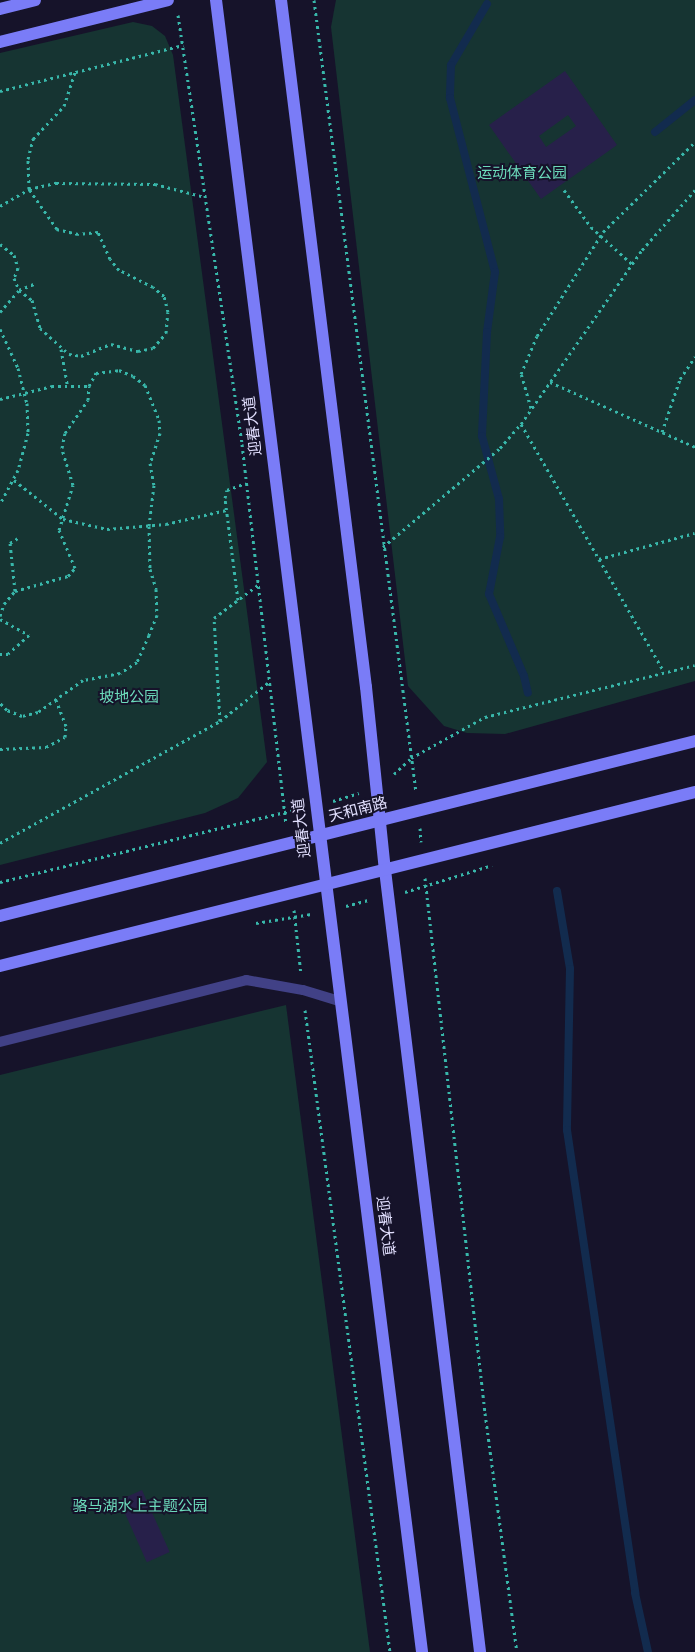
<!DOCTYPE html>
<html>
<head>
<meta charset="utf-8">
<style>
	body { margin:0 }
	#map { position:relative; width:695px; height:1652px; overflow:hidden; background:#16132a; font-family:Raleway,"Noto Sans SC",sans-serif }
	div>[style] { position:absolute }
	.green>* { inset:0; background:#163432 }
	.stream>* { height:8px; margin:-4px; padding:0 4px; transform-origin:4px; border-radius:4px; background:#122b4e }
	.building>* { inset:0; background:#27204a; transform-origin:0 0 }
	.path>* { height:3px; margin-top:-1.5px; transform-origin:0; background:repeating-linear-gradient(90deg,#38b7aa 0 2.5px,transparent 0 6.5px) }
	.lane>* { height:10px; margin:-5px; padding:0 5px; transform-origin:5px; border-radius:5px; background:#414186 }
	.secondary>* { height:12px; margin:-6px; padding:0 6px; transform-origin:6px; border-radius:6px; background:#7a7cf7 }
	span { translate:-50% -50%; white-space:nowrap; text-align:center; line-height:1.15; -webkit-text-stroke:4px #16132a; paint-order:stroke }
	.park-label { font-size:15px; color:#6cdbbb }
	.street-label { font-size:15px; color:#e0defd }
</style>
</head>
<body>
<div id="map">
	<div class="green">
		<div style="clip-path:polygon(336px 0,695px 0,695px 681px,505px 734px,467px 733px,444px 726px,408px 686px,331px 27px)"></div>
		<div style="clip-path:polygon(133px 22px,152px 26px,165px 36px,173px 55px,267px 762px,238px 798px,205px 813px,0 865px,0 53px)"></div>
		<div style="clip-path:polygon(286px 1005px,370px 1652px,0 1652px,0 1075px)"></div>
	</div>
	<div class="stream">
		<div style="left:487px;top:4px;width:71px;rotate:120.5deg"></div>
		<div style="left:451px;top:65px;width:33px;rotate:92deg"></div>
		<div style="left:450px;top:98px;width:180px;rotate:75.5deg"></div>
		<div style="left:495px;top:272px;width:61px;rotate:97.6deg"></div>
		<div style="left:487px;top:332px;width:104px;rotate:92.8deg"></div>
		<div style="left:482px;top:436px;width:65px;rotate:74.9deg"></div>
		<div style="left:499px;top:499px;width:38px;rotate:88deg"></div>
		<div style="left:500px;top:537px;width:58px;rotate:100.9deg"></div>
		<div style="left:489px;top:594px;width:89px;rotate:66.9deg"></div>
		<div style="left:524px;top:676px;width:17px;rotate:77deg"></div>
		<div style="left:655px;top:132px;width:51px;rotate:-38.7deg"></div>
		<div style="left:557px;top:891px;width:79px;rotate:80.5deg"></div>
		<div style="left:570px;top:969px;width:161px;rotate:91.1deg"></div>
		<div style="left:567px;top:1130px;width:468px;rotate:81.6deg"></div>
		<div style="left:635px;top:1593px;width:60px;rotate:77.6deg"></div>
	</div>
	<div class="building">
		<div style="clip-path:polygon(evenodd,565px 71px,617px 145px,541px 199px,489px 125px,565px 71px,568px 115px,576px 126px,546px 147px,539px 136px,568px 115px)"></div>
		<div style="left:142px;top:1490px;width:68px;height:25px;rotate:66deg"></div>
	</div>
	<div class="path">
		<div style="left:314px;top:0;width:799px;rotate:82.66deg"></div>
		<div style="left:178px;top:15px;width:434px;rotate:81.5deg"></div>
		<div style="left:242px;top:444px;width:383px;rotate:83.4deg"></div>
		<div style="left:0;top:91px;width:189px;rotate:-14.1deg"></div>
		<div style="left:564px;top:190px;width:46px;rotate:53.9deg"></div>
		<div style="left:591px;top:227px;width:55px;rotate:42.1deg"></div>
		<div style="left:0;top:206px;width:34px;rotate:-30deg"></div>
		<div style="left:29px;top:189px;width:28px;rotate:-13deg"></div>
		<div style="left:56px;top:183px;width:99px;rotate:0.6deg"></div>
		<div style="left:155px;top:184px;width:52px;rotate:14.6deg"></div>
		<div style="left:0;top:244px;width:18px;rotate:38deg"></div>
		<div style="left:14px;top:255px;width:14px;rotate:73deg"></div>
		<div style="left:18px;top:268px;width:11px;rotate:112deg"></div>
		<div style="left:14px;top:278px;width:13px;rotate:67deg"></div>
		<div style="left:19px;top:290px;width:16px;rotate:38deg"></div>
		<div style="left:32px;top:300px;width:29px;rotate:74deg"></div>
		<div style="left:40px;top:328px;width:39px;rotate:42deg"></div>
		<div style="left:69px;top:354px;width:12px;rotate:9deg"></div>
		<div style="left:81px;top:356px;width:32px;rotate:-22deg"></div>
		<div style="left:111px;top:344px;width:28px;rotate:15deg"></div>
		<div style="left:138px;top:351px;width:15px;rotate:-11deg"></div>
		<div style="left:153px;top:348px;width:20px;rotate:-49deg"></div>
		<div style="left:166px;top:333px;width:21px;rotate:-85deg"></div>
		<div style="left:168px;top:312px;width:16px;rotate:-104deg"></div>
		<div style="left:164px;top:296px;width:14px;rotate:-141deg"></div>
		<div style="left:153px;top:287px;width:38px;rotate:-153deg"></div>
		<div style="left:119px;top:270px;width:14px;rotate:-129deg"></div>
		<div style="left:110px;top:259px;width:30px;rotate:-114deg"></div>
		<div style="left:98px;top:232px;width:20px;rotate:174deg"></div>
		<div style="left:78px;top:234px;width:22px;rotate:-167deg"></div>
		<div style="left:57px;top:229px;width:49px;rotate:-125deg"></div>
		<div style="left:29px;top:189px;width:30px;rotate:-92deg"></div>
		<div style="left:28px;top:159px;width:21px;rotate:-76deg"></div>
		<div style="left:33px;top:139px;width:45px;rotate:-46.8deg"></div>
		<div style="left:64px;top:106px;width:36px;rotate:-72deg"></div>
		<div style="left:0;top:312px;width:29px;rotate:-49deg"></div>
		<div style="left:19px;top:290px;width:16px;rotate:-22deg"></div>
		<div style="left:0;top:329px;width:43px;rotate:65.2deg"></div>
		<div style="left:18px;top:368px;width:36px;rotate:76deg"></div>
		<div style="left:27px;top:403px;width:30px;rotate:88deg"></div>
		<div style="left:28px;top:433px;width:38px;rotate:105deg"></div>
		<div style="left:18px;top:470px;width:38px;rotate:118deg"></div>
		<div style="left:61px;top:349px;width:36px;rotate:80deg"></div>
		<div style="left:550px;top:382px;width:159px;rotate:24.1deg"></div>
		<div style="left:0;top:399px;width:54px;rotate:-14deg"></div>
		<div style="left:52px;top:386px;width:37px"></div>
		<div style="left:531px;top:408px;width:35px;rotate:-106deg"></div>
		<div style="left:521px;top:374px;width:41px;rotate:-67.2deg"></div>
		<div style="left:537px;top:336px;width:123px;rotate:-57.6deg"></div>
		<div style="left:603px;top:232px;width:129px;rotate:-44.4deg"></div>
		<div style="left:521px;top:424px;width:286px;rotate:60deg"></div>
		<div style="left:662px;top:432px;width:56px;rotate:-71.2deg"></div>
		<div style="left:680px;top:379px;width:27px;rotate:-56deg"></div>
		<div style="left:14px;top:480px;width:63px;rotate:38.5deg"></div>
		<div style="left:63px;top:519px;width:45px;rotate:12.8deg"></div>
		<div style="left:107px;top:529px;width:59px;rotate:-4.8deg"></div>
		<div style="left:166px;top:524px;width:62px;rotate:-13.1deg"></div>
		<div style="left:383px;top:547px;width:153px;rotate:-40.2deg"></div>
		<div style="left:500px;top:448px;width:32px;rotate:-49deg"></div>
		<div style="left:521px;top:424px;width:212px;rotate:-55.2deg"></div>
		<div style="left:642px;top:250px;width:80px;rotate:-48.5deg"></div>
		<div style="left:599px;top:559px;width:99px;rotate:-15.2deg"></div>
		<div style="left:15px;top:591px;width:48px;rotate:-95.9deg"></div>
		<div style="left:10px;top:543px;width:9px;rotate:-32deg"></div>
		<div style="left:238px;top:600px;width:103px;rotate:-97.3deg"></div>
		<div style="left:225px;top:498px;width:8px;rotate:-76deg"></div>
		<div style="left:227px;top:490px;width:20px;rotate:-20deg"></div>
		<div style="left:0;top:616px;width:13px;rotate:-72deg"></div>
		<div style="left:4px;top:604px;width:17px;rotate:-50deg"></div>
		<div style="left:15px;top:591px;width:55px;rotate:-15.8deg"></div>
		<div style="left:68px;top:576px;width:11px;rotate:-49deg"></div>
		<div style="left:75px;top:568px;width:41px;rotate:-112.8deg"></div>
		<div style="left:59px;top:530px;width:47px;rotate:-72.7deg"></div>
		<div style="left:73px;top:485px;width:39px;rotate:-107deg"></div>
		<div style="left:62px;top:448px;width:15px;rotate:-79deg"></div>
		<div style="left:65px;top:433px;width:40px;rotate:-55.1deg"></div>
		<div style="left:88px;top:400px;width:14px;rotate:-86deg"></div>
		<div style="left:89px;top:386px;width:15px;rotate:-62deg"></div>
		<div style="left:96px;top:373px;width:23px;rotate:-7deg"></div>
		<div style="left:119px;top:370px;width:15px;rotate:23deg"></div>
		<div style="left:133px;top:376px;width:15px;rotate:37deg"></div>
		<div style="left:145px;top:385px;width:38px;rotate:68deg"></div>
		<div style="left:159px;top:420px;width:13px;rotate:86deg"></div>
		<div style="left:160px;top:433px;width:32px;rotate:108deg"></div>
		<div style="left:150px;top:463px;width:22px;rotate:80deg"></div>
		<div style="left:154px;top:485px;width:41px;rotate:97deg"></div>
		<div style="left:149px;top:526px;width:43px;rotate:88.7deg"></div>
		<div style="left:150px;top:569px;width:21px;rotate:73deg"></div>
		<div style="left:156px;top:589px;width:26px;rotate:88deg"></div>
		<div style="left:157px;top:615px;width:22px;rotate:112deg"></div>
		<div style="left:149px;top:635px;width:30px;rotate:114deg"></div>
		<div style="left:137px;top:662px;width:20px;rotate:147deg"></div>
		<div style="left:120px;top:673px;width:38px;rotate:169deg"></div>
		<div style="left:83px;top:680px;width:55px;rotate:144.6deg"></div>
		<div style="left:38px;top:712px;width:16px;rotate:166deg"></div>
		<div style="left:22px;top:716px;width:16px;rotate:-158deg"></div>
		<div style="left:7px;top:710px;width:10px;rotate:-135deg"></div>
		<div style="left:0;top:619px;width:33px;rotate:29deg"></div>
		<div style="left:29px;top:635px;width:28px;rotate:138deg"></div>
		<div style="left:8px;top:654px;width:8px;rotate:180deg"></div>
		<div style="left:220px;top:721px;width:103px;rotate:-93.3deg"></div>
		<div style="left:214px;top:618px;width:55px;rotate:-36.9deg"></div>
		<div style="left:0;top:749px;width:46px;rotate:-2.5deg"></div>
		<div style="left:46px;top:747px;width:21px;rotate:-28deg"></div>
		<div style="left:65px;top:737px;width:11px;rotate:-85deg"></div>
		<div style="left:66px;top:726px;width:28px;rotate:-111deg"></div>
		<div style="left:394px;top:774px;width:23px;rotate:-43deg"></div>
		<div style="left:411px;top:758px;width:85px;rotate:-29deg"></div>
		<div style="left:485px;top:717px;width:216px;rotate:-13.9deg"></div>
		<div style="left:333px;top:801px;width:27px;rotate:-17deg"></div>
		<div style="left:420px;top:828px;width:14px;rotate:86deg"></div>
		<div style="left:0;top:843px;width:252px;rotate:-29deg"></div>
		<div style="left:220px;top:721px;width:63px;rotate:-38.5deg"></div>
		<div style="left:425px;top:878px;width:538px;rotate:83.6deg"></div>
		<div style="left:485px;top:1413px;width:241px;rotate:82.4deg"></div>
		<div style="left:0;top:882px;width:307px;rotate:-13.8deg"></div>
		<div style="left:405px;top:892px;width:91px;rotate:-17.2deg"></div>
		<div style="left:346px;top:906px;width:24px;rotate:-15deg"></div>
		<div style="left:294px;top:910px;width:64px;rotate:83.8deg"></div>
		<div style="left:256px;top:923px;width:56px;rotate:-9.3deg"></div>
		<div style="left:305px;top:1010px;width:648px;rotate:82.46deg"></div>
	</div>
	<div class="lane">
		<div style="left:0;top:1042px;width:254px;rotate:-14.1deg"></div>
		<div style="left:246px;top:980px;width:58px;rotate:10deg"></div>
		<div style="left:303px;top:990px;width:39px;rotate:17deg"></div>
	</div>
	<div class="secondary">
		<div style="left:216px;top:0;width:1665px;rotate:82.89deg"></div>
		<div style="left:281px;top:0;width:692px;rotate:82.95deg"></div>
		<div style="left:366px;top:687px;width:184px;rotate:84.1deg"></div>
		<div style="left:385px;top:870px;width:788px;rotate:83.07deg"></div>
		<div style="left:0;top:9px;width:36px;rotate:-14deg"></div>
		<div style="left:0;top:42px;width:173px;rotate:-14deg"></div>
		<div style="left:0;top:916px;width:717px;rotate:-14.13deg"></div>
		<div style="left:0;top:966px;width:716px;rotate:-14.06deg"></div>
	</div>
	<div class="park-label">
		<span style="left:522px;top:174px">运动体育公园</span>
		<span style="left:129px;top:698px">坡地公园</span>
		<span style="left:140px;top:1507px">骆马湖水上主题公园</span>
	</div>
	<div class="street-label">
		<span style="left:253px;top:426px;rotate:-97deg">迎春大道</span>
		<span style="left:358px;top:810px;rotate:-14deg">天和南路</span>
		<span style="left:302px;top:828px;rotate:-97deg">迎春大道</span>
		<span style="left:385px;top:1226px;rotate:83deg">迎春大道</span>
	</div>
</div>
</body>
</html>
